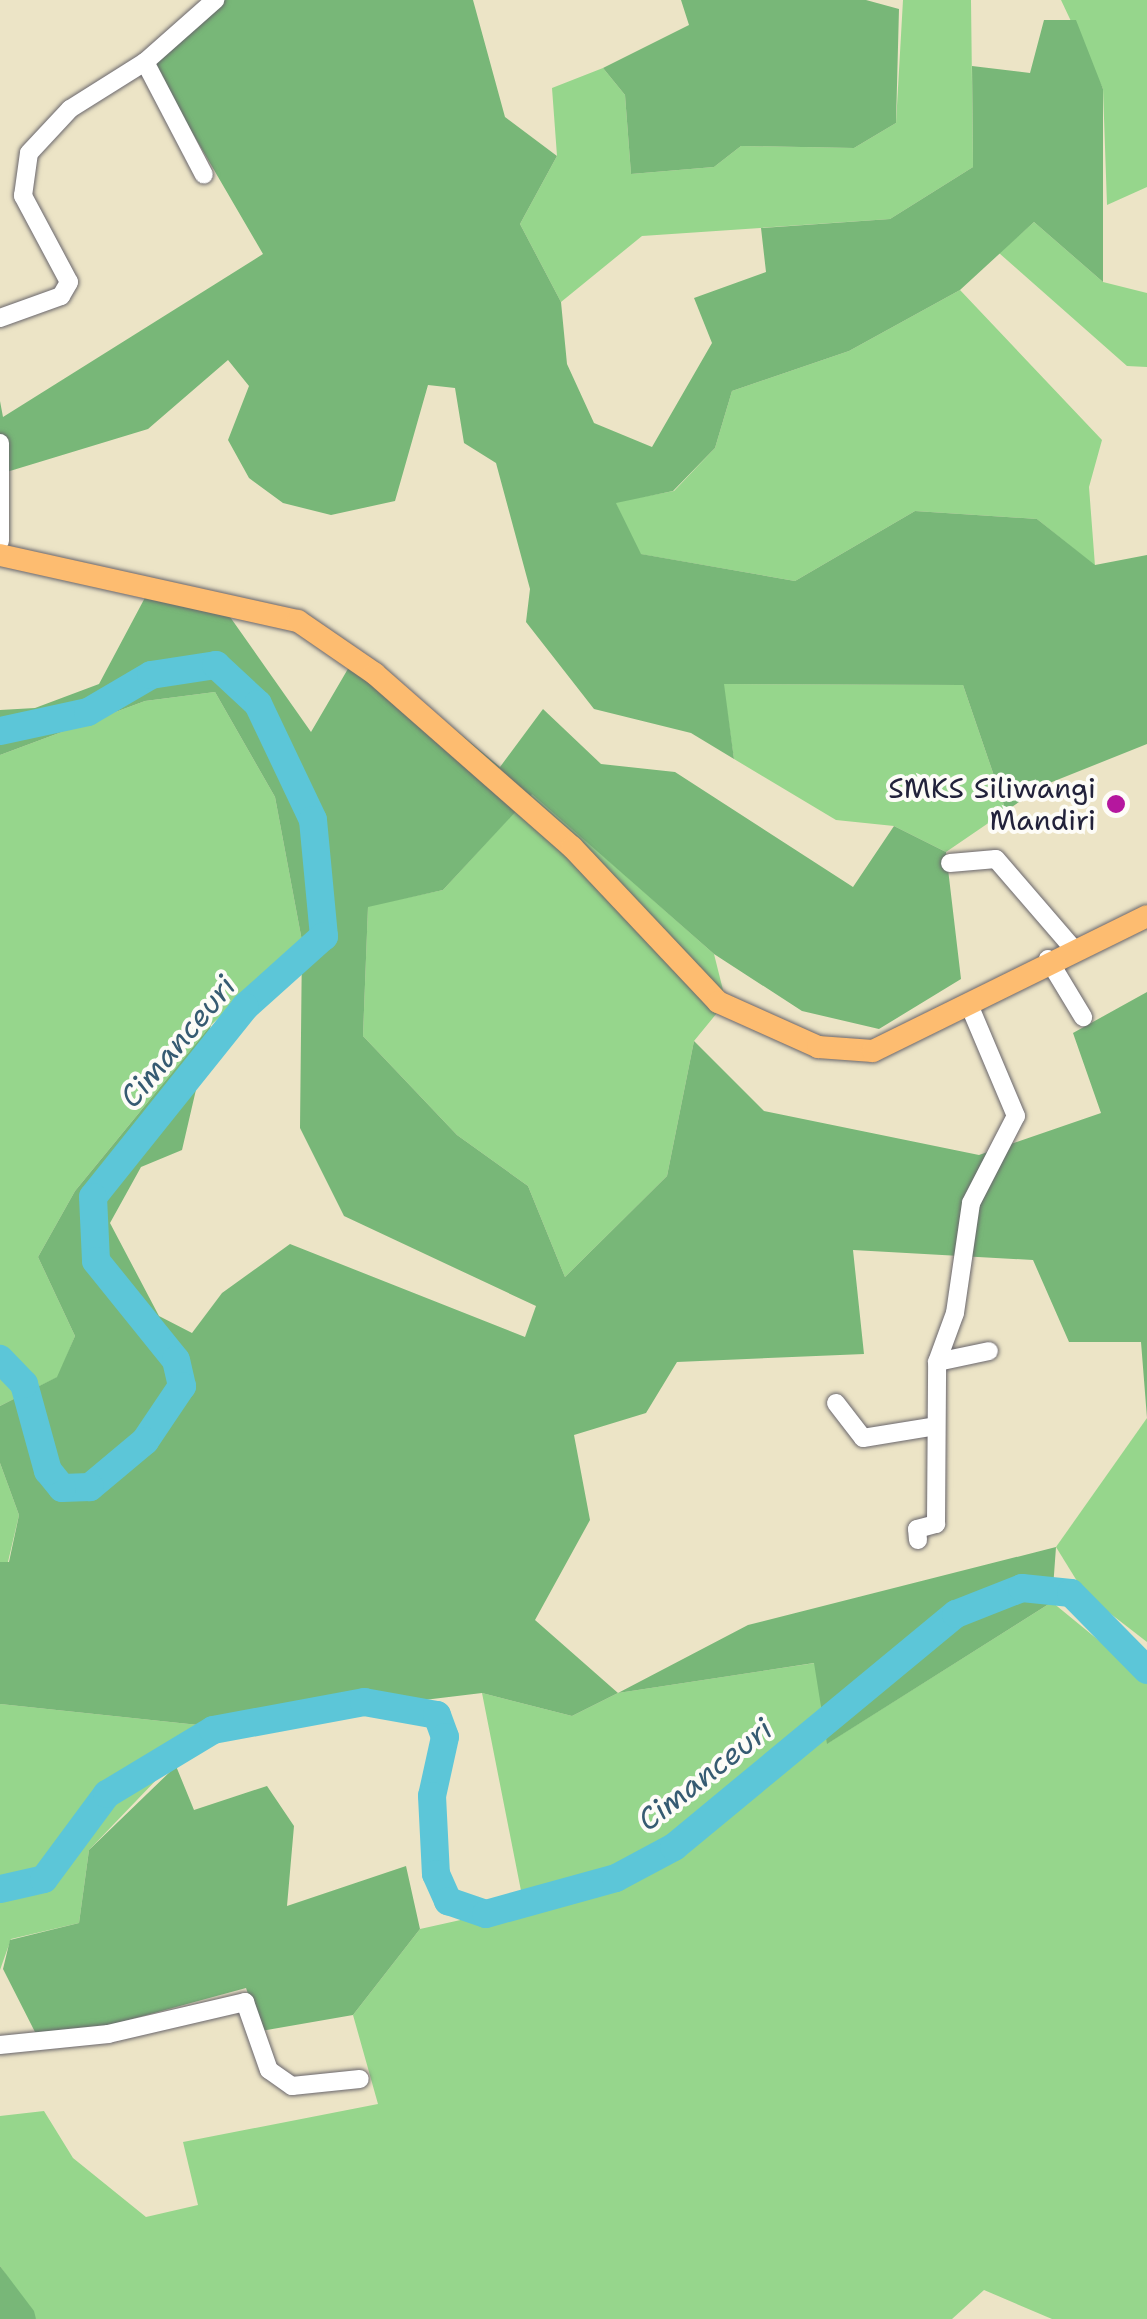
<!DOCTYPE html>
<html>
<head>
<meta charset="utf-8">
<style>
	body { margin:0 }
	#map { position:relative; width:1147px; height:2319px; overflow:hidden; background:#ece4c6; font-family:"Shantell Sans",sans-serif }
	div>[style] { position:absolute }
	.green>* { inset:0; background:#96d68c }
	.forest>* { inset:0; background:#78b778 }
	.river>* { height:28px; margin:-14px; padding:0 14px; transform-origin:14px; border-radius:14px; background:#5cc6d8 }
	.roads { filter:drop-shadow(0 0 2px #69666c) drop-shadow(0 0 2px #69666c) }
	.minor>* { height:18px; margin:-9px; padding:0 9px; transform-origin:9px; border-radius:9px; background:#fff }
	.major>* { height:22px; margin:-11px; padding:0 11px; transform-origin:11px; border-radius:11px; background:#fdbc70 }
	.dots>* { width:28px; height:28px; translate:-50% -50%; box-sizing:border-box; border:5px solid #fdfcf7; border-radius:50% }
	span { translate:-50% -50%; white-space:nowrap; text-align:center; line-height:1.15; -webkit-text-stroke:8px #fdfcf7; paint-order:stroke }
	.poi-label { font-size:28px; color:#22223b }
	.right { translate:-100% -50%; text-align:right }
	.water-label { font-size:30px; color:#365b72; font-style:italic }
</style>
</head>
<body>
<div id="map">
	<div class="green">
		<div style="clip-path:polygon(903px 0,971px 0,973px 167px,890px 219px,642px 236px,561px 302px,520px 224px,557px 156px,552px 88px,603px 68px,625px 95px,631px 174px,714px 167px,741px 146px,854px 148px,896px 123px)"></div>
		<div style="clip-path:polygon(1061px 0,1147px 0,1147px 187px,1107px 205px,1103px 89px)"></div>
		<div style="clip-path:polygon(1034px 222px,1103px 282px,1147px 293px,1147px 367px,1127px 366px,999px 253px)"></div>
		<div style="clip-path:polygon(960px 290px,1102px 440px,1089px 487px,1095px 566px,1037px 519px,915px 511px,795px 581px,640px 554px,615px 502px,674px 491px,715px 448px,732px 391px,849px 351px)"></div>
		<div style="clip-path:polygon(723px 684px,963px 685px,1006px 811px,946px 852px,894px 826px,836px 820px,734px 759px)"></div>
		<div style="clip-path:polygon(215px 692px,275px 797px,302px 941px,211px 1025px,75px 1191px,38px 1257px,75px 1336px,58px 1377px,0 1406px,0 755px,145px 701px)"></div>
		<div style="clip-path:polygon(532px 793px,714px 954px,726px 1002px,694px 1041px,667px 1176px,565px 1277px,528px 1186px,457px 1135px,363px 1036px,368px 906px,443px 890px)"></div>
		<div style="clip-path:polygon(1147px 1418px,1147px 1642px,1085px 1594px,1056px 1547px)"></div>
		<div style="clip-path:polygon(0 1463px,19px 1515px,8px 1562px,0 1562px)"></div>
		<div style="clip-path:polygon(1052px 1602px,1147px 1680px,1147px 2319px,1052px 2319px,984px 2290px,952px 2319px,36px 2319px,0 2266px,0 2116px,44px 2111px,73px 2158px,146px 2217px,198px 2205px,183px 2142px,378px 2104px,353px 2015px,420px 1929px,524px 1906px,482px 1693px,572px 1716px,618px 1693px,815px 1663px,828px 1743px)"></div>
		<div style="clip-path:polygon(0 1704px,208px 1726px,89px 1850px,79px 1923px,11px 1939px,0 1970px)"></div>
	</div>
	<div class="forest">
		<div style="clip-path:polygon(218px 0,473px 0,505px 117px,557px 156px,520px 224px,561px 302px,567px 364px,594px 423px,652px 447px,712px 343px,694px 298px,766px 272px,761px 228px,890px 219px,973px 167px,972px 66px,1030px 73px,1044px 20px,1076px 20px,1103px 89px,1103px 282px,1034px 222px,960px 290px,849px 351px,732px 391px,715px 448px,673px 491px,616px 503px,641px 554px,795px 581px,915px 511px,1037px 519px,1095px 565px,1147px 555px,1147px 744px,1042px 786px,1006px 811px,963px 685px,724px 684px,734px 759px,691px 733px,594px 709px,526px 622px,530px 589px,496px 463px,464px 443px,455px 388px,428px 385px,395px 501px,331px 515px,283px 503px,249px 478px,228px 440px,249px 386px,228px 360px,148px 429px,0 474px,0 401px,3px 417px,263px 254px,147px 55px)"></div>
		<div style="clip-path:polygon(681px 0,866px 0,899px 9px,896px 123px,854px 148px,741px 146px,714px 167px,631px 174px,625px 95px,603px 68px,689px 25px)"></div>
		<div style="clip-path:polygon(148px 592px,216px 597px,311px 732px,359px 650px,500px 767px,543px 709px,601px 764px,675px 772px,853px 887px,894px 826px,946px 852px,961px 979px,879px 1029px,802px 1011px,714px 954px,532px 794px,443px 890px,368px 907px,363px 1036px,457px 1135px,528px 1186px,565px 1277px,667px 1176px,694px 1041px,764px 1111px,979px 1155px,1101px 1113px,1073px 1033px,1147px 992px,1147px 1418px,1141px 1342px,1069px 1342px,1033px 1260px,853px 1250px,864px 1354px,677px 1362px,646px 1413px,574px 1435px,590px 1520px,535px 1620px,618px 1693px,748px 1625px,1056px 1547px,1052px 1602px,827px 1744px,814px 1663px,618px 1693px,572px 1716px,482px 1693px,208px 1726px,0 1704px,0 1562px,9px 1562px,19px 1515px,0 1463px,0 1406px,57px 1377px,75px 1336px,38px 1257px,75px 1191px,211px 1025px,182px 1150px,141px 1167px,110px 1223px,159px 1316px,192px 1333px,222px 1293px,290px 1244px,525px 1337px,536px 1306px,344px 1216px,300px 1128px,302px 941px,275px 797px,215px 692px,145px 701px,0 755px,0 710px,35px 708px,99px 684px)"></div>
		<div style="clip-path:polygon(176px 1766px,194px 1810px,267px 1786px,294px 1826px,287px 1906px,406px 1866px,420px 1929px,353px 2015px,261px 2031px,246px 1988px,88px 2031px,35px 2032px,3px 1969px,10px 1940px,79px 1923px,89px 1850px)"></div>
		<div style="clip-path:polygon(0 2266px,34px 2311px,36px 2319px,0 2319px)"></div>
	</div>
	<div class="river">
		<div style="left:0;top:731px;width:90px;rotate:-12.2deg"></div>
		<div style="left:88px;top:712px;width:73px;rotate:-30.4deg"></div>
		<div style="left:151px;top:675px;width:66px;rotate:-8.7deg"></div>
		<div style="left:216px;top:665px;width:57px;rotate:42.9deg"></div>
		<div style="left:258px;top:704px;width:128px;rotate:64.6deg"></div>
		<div style="left:313px;top:820px;width:117px;rotate:84.6deg"></div>
		<div style="left:324px;top:936px;width:106px;rotate:138.1deg"></div>
		<div style="left:245px;top:1007px;width:243px;rotate:128.7deg"></div>
		<div style="left:93px;top:1197px;width:64px;rotate:87.3deg"></div>
		<div style="left:96px;top:1261px;width:127px;rotate:51.1deg"></div>
		<div style="left:176px;top:1360px;width:27px;rotate:77deg"></div>
		<div style="left:182px;top:1386px;width:66px;rotate:123.9deg"></div>
		<div style="left:145px;top:1441px;width:72px;rotate:140.1deg"></div>
		<div style="left:90px;top:1487px;width:28px;rotate:178deg"></div>
		<div style="left:62px;top:1488px;width:22px;rotate:-129deg"></div>
		<div style="left:48px;top:1471px;width:90px;rotate:-105.4deg"></div>
		<div style="left:24px;top:1384px;width:35px;rotate:-134deg"></div>
		<div style="left:0;top:1889px;width:45px;rotate:-12.8deg"></div>
		<div style="left:44px;top:1879px;width:106px;rotate:-53.5deg"></div>
		<div style="left:107px;top:1794px;width:124px;rotate:-31.1deg"></div>
		<div style="left:213px;top:1730px;width:154px;rotate:-10.5deg"></div>
		<div style="left:364px;top:1702px;width:74px;rotate:10.1deg"></div>
		<div style="left:437px;top:1715px;width:23px;rotate:70deg"></div>
		<div style="left:445px;top:1737px;width:60px;rotate:102.4deg"></div>
		<div style="left:432px;top:1796px;width:78px;rotate:87.1deg"></div>
		<div style="left:436px;top:1874px;width:30px;rotate:66deg"></div>
		<div style="left:448px;top:1901px;width:40px;rotate:18.9deg"></div>
		<div style="left:486px;top:1914px;width:135px;rotate:-15.5deg"></div>
		<div style="left:616px;top:1878px;width:66px;rotate:-28.1deg"></div>
		<div style="left:674px;top:1847px;width:366px;rotate:-39.6deg"></div>
		<div style="left:956px;top:1614px;width:71px;rotate:-21.5deg"></div>
		<div style="left:1022px;top:1588px;width:49px;rotate:5.8deg"></div>
		<div style="left:1071px;top:1593px;width:108px;rotate:45.4deg"></div>
	</div>
	<div class="roads">
		<div class="minor">
			<div style="left:145px;top:62px;width:127px;rotate:62.4deg"></div>
			<div style="left:0;top:318px;width:65px;rotate:-19.8deg"></div>
			<div style="left:61px;top:296px;width:16px;rotate:-60deg"></div>
			<div style="left:69px;top:282px;width:98px;rotate:-118.1deg"></div>
			<div style="left:23px;top:196px;width:43px;rotate:-82.1deg"></div>
			<div style="left:29px;top:153px;width:60px;rotate:-47deg"></div>
			<div style="left:70px;top:109px;width:89px;rotate:-32.1deg"></div>
			<div style="left:145px;top:62px;width:94px;rotate:-41.5deg"></div>
			<div style="left:0;top:443px;width:98px;rotate:90deg"></div>
			<div style="left:950px;top:863px;width:46px;rotate:-5deg"></div>
			<div style="left:996px;top:859px;width:115px;rotate:49.2deg"></div>
			<div style="left:1048px;top:959px;width:68px;rotate:58.9deg"></div>
			<div style="left:937px;top:1362px;width:53px;rotate:-11.9deg"></div>
			<div style="left:836px;top:1403px;width:44px;rotate:52.4deg"></div>
			<div style="left:863px;top:1438px;width:69px;rotate:-9.2deg"></div>
			<div style="left:918px;top:1540px;width:11px;rotate:-95deg"></div>
			<div style="left:917px;top:1529px;width:20px;rotate:-15deg"></div>
			<div style="left:936px;top:1524px;width:162px;rotate:-89.6deg"></div>
			<div style="left:937px;top:1362px;width:52px;rotate:-69.8deg"></div>
			<div style="left:955px;top:1313px;width:111px;rotate:-81.7deg"></div>
			<div style="left:971px;top:1203px;width:98px;rotate:-62.7deg"></div>
			<div style="left:1016px;top:1116px;width:121px;rotate:-112.9deg"></div>
			<div style="left:0;top:2045px;width:109px;rotate:-5.8deg"></div>
			<div style="left:108px;top:2034px;width:141px;rotate:-13.1deg"></div>
			<div style="left:245px;top:2002px;width:72px;rotate:70.6deg"></div>
			<div style="left:269px;top:2070px;width:28px;rotate:35deg"></div>
			<div style="left:292px;top:2086px;width:68px;rotate:-5.9deg"></div>
		</div>
		<div class="major">
			<div style="left:0;top:555px;width:305px;rotate:12.5deg"></div>
			<div style="left:298px;top:621px;width:93px;rotate:34.5deg"></div>
			<div style="left:375px;top:674px;width:262px;rotate:41.3deg"></div>
			<div style="left:572px;top:847px;width:213px;rotate:46.7deg"></div>
			<div style="left:718px;top:1002px;width:110px;rotate:24.2deg"></div>
			<div style="left:818px;top:1047px;width:55px;rotate:4.2deg"></div>
			<div style="left:873px;top:1051px;width:305px;rotate:-26.2deg"></div>
		</div>
	</div>
	<div class="dots">
		<div style="left:1116px;top:804px;background:#b5179e"></div>
	</div>
	<div class="poi-label">
		<span class="right" style="left:1096px;top:804px">SMKS Siliwangi<br>Mandiri</span>
	</div>
	<div class="water-label">
		<span style="left:178px;top:1042px;rotate:-50deg">Cimanceuri</span>
		<span style="left:705px;top:1775px;rotate:-38deg">Cimanceuri</span>
	</div>
</div>
</body>
</html>
